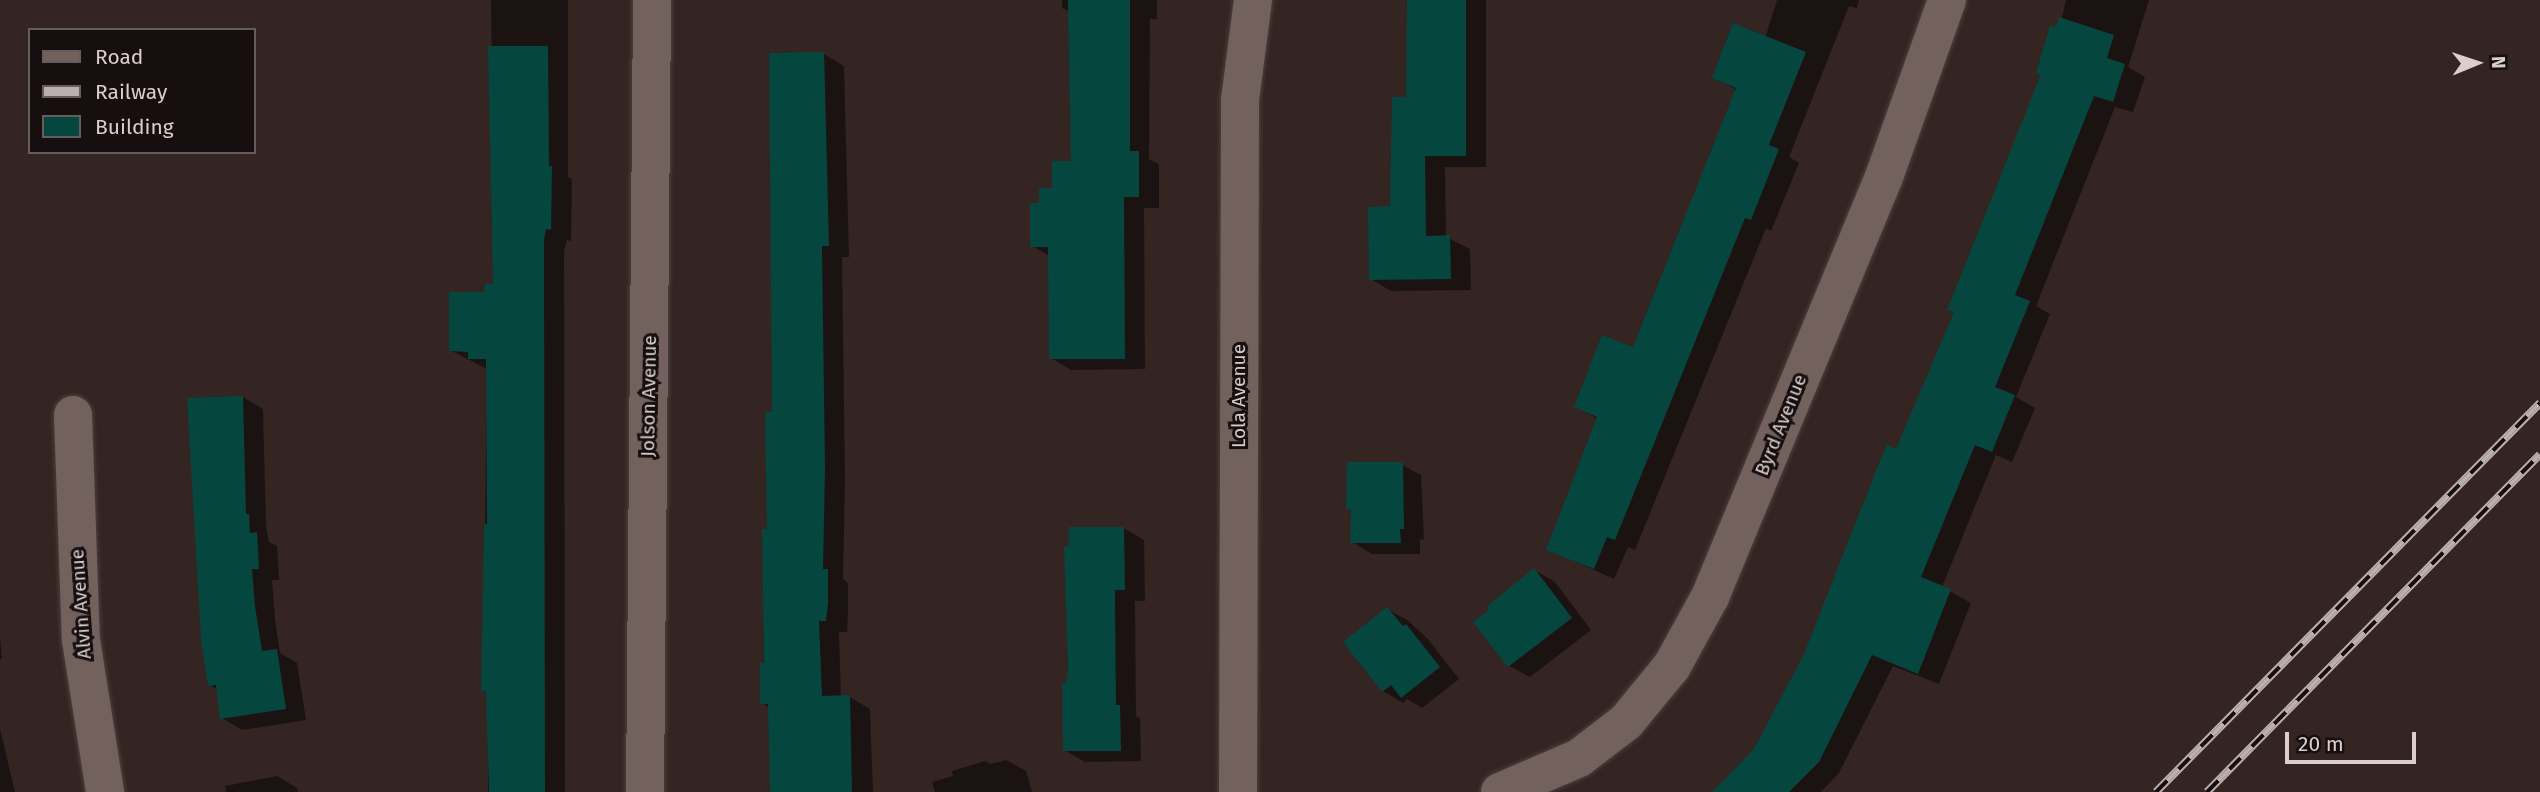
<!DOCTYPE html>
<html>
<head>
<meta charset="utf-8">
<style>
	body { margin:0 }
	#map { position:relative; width:2540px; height:792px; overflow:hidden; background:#342422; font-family:"Fira Sans",sans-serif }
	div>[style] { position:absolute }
	.shadow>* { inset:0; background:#0007 }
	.building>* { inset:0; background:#05473e }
	.roads { filter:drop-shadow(0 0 2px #4d3f3e) drop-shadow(0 0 2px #4d3f3e) }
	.minor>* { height:38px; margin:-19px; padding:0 19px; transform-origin:19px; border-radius:19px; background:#73615e }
	.rail>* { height:8px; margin-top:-4px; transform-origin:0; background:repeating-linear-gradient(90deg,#170f0f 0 16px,#bcb0ae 0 32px); box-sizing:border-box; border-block:2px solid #bcb0ae }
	span { translate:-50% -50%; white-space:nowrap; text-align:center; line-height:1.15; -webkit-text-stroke:6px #170f0f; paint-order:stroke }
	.street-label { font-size:19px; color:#dacfcd }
	.legend { position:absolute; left:28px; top:28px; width:228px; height:126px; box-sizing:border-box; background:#170f0f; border:2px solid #655c5b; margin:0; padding:9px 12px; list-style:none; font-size:21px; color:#dacfcd }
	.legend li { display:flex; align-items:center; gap:14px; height:35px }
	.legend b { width:35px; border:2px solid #655c5b }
	.north { position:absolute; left:2442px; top:28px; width:70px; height:70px; -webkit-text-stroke:5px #170f0f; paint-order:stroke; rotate:88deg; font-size:19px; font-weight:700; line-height:28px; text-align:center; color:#dacfcd }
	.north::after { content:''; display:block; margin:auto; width:24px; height:32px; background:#dacfcd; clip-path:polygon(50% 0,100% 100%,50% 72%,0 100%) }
	.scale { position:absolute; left:2285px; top:732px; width:131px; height:32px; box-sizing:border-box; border:4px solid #dacfcd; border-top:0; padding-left:9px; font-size:21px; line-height:24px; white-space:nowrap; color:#dacfcd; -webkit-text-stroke:5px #170f0f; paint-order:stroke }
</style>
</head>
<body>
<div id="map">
	<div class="shadow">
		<div style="clip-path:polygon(491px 0,568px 0,568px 177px,572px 179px,571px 241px,567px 240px,564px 251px,565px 792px,488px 792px,488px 693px,483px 691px,487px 369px,450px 350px,486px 294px,495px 286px)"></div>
		<div style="clip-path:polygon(1062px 0,1157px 0,1157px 19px,1150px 19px,1149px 159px,1159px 164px,1159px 208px,1144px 208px,1145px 369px,1071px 370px,1051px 358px,1050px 256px,1032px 246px,1041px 205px,1073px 163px,1070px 12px,1062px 8px)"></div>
		<div style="clip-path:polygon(1408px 0,1486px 0,1486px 167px,1445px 167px,1446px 237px,1470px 249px,1471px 290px,1391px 291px,1371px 279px,1392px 208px,1408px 99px)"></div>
		<div style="clip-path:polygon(1777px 0,1859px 0,1857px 8px,1849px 6px,1789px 157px,1799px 163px,1771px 231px,1766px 228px,1635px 550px,1628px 547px,1614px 579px,1548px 549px,1598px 419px,1576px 407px,1634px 349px,1737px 90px,1714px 77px,1765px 38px)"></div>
		<div style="clip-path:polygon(2066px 0,2149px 0,2128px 67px,2145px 77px,2133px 112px,2115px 107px,2036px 306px,2050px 314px,2016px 397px,2035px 408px,2012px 462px,1996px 455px,1942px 587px,1971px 603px,1939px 684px,1893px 666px,1839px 773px,1821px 792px,1722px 792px,1755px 750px,1806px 654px,1897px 451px,1955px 313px,2059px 30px)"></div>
		<div style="clip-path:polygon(824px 54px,844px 66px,849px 257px,842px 257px,845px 481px,843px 579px,848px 583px,848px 616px,847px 632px,839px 632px,841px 697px,850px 697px,870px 709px,873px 792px,769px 792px,772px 790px,770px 708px,762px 703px,774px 413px)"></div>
		<div style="clip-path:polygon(243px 397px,263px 409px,266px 526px,269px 542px,277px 546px,279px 580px,272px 580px,275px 619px,280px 653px,297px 663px,306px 720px,242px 730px,222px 718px,218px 690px,210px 685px)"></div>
		<div style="clip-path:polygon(1400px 464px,1421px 475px,1424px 540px,1420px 539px,1420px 554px,1372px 554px,1352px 542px,1352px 510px,1348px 508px)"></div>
		<div style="clip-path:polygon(1124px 528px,1144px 540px,1145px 601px,1135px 601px,1136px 716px,1140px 718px,1141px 761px,1085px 762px,1064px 750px,1068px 685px)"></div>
		<div style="clip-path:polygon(1534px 570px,1555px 582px,1591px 630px,1530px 677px,1509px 666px)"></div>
		<div style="clip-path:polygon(1387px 609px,1407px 620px,1427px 638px,1459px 679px,1422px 708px,1407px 699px,1403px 703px,1383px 691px)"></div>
		<div style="clip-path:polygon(0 636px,2px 659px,0 659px)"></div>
		<div style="clip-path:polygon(0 729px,15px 792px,0 792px)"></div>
		<div style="clip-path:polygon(1006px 760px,1026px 771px,1032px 792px,935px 792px,932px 782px,953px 776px,952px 771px,985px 761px,990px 764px)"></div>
		<div style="clip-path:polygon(277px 776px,297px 788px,298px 792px,226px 792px,225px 786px)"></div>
	</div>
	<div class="building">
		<div style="clip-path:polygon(1068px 0,1130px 0,1130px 151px,1139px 151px,1139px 197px,1124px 197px,1125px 359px,1049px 359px,1048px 247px,1030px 247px,1030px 203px,1039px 203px,1039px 188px,1052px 188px,1052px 161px,1071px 161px)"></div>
		<div style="clip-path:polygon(1407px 0,1466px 0,1466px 156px,1425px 156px,1426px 236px,1450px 235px,1451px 279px,1369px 280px,1368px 207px,1390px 206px,1392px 97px,1406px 97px)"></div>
		<div style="clip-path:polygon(2059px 17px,2114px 35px,2107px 58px,2125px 64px,2113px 102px,2094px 96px,2015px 295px,2030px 301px,1995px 387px,2015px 395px,1992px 452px,1975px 445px,1921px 577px,1951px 589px,1918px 674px,1872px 655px,1819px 762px,1789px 792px,1712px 792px,1754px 749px,1804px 654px,1879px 463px,1887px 445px,1896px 449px,1954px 312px,1947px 310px,2041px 74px,2036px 73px,2050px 26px,2056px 27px)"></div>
		<div style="clip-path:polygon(1733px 23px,1806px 52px,1769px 145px,1779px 149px,1751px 220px,1745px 218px,1615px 540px,1607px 537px,1594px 569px,1546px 550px,1597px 417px,1574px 407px,1602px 335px,1633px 347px,1736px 88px,1712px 78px)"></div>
		<div style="clip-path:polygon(488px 46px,548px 46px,549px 166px,552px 166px,551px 230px,546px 229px,544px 239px,545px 792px,489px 792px,486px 691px,481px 692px,484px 524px,487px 524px,486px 359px,468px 359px,468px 352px,449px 351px,449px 292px,484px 292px,485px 284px,493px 284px)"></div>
		<div style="clip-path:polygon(824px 52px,829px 246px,822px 246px,825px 468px,823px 569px,828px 569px,828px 603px,826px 621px,819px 621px,822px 696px,850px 695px,852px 792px,770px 792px,768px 704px,760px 704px,760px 663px,764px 663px,762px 529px,767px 529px,765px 412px,772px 412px,769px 53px)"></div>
		<div style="clip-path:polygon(243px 396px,246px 514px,249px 514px,250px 533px,257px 532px,259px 569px,252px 569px,255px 606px,262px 651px,277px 649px,286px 709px,220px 719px,216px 685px,208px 686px,201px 639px,187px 398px)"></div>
		<div style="clip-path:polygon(1347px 462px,1401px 462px,1403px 465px,1404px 529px,1400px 529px,1401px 543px,1350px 543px,1351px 509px,1346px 509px)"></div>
		<div style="clip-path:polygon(1069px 527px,1124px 527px,1125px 590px,1115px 590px,1115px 607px,1116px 705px,1120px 705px,1121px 751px,1063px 751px,1062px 683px,1066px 683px,1068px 669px,1064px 547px,1069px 546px)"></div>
		<div style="clip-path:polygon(1534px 568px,1572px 618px,1508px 667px,1473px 622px,1489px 610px,1487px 606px)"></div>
		<div style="clip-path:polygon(1387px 607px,1403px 626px,1406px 624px,1440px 667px,1401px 698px,1391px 685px,1382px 692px,1343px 642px)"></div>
	</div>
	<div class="roads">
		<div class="minor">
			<div style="left:73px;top:415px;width:225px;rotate:88deg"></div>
			<div style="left:81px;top:640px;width:154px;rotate:81deg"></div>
			<div style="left:645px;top:792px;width:792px;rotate:-89.49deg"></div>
			<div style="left:1238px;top:792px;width:692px;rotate:-89.83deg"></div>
			<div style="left:1240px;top:100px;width:101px;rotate:-82.6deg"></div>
			<div style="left:1500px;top:792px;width:86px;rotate:-23.3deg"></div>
			<div style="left:1579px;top:758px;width:59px;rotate:-37.5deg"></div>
			<div style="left:1626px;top:722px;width:72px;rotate:-50.6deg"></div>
			<div style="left:1672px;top:666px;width:79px;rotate:-61.2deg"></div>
			<div style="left:1710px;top:597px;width:455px;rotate:-67.5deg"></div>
			<div style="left:1884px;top:177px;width:188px;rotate:-70.4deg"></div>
		</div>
	</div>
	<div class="rail">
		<div style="left:2156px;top:792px;width:547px;rotate:-45.37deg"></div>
		<div style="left:2207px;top:792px;width:474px;rotate:-45.4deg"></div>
	</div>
	<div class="street-label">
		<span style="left:649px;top:396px;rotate:-89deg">Jolson Avenue</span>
		<span style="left:1239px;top:396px;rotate:-90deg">Lola Avenue</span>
		<span style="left:1781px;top:425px;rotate:-68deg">Byrd Avenue</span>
		<span style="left:81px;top:604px;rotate:-94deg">Alvin Avenue</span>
	</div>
	<ul class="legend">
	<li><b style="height:9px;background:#73615e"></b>Road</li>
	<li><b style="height:9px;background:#bcb0ae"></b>Railway</li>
	<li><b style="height:19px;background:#05473e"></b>Building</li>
	</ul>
	<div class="north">N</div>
	<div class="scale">20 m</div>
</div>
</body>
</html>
